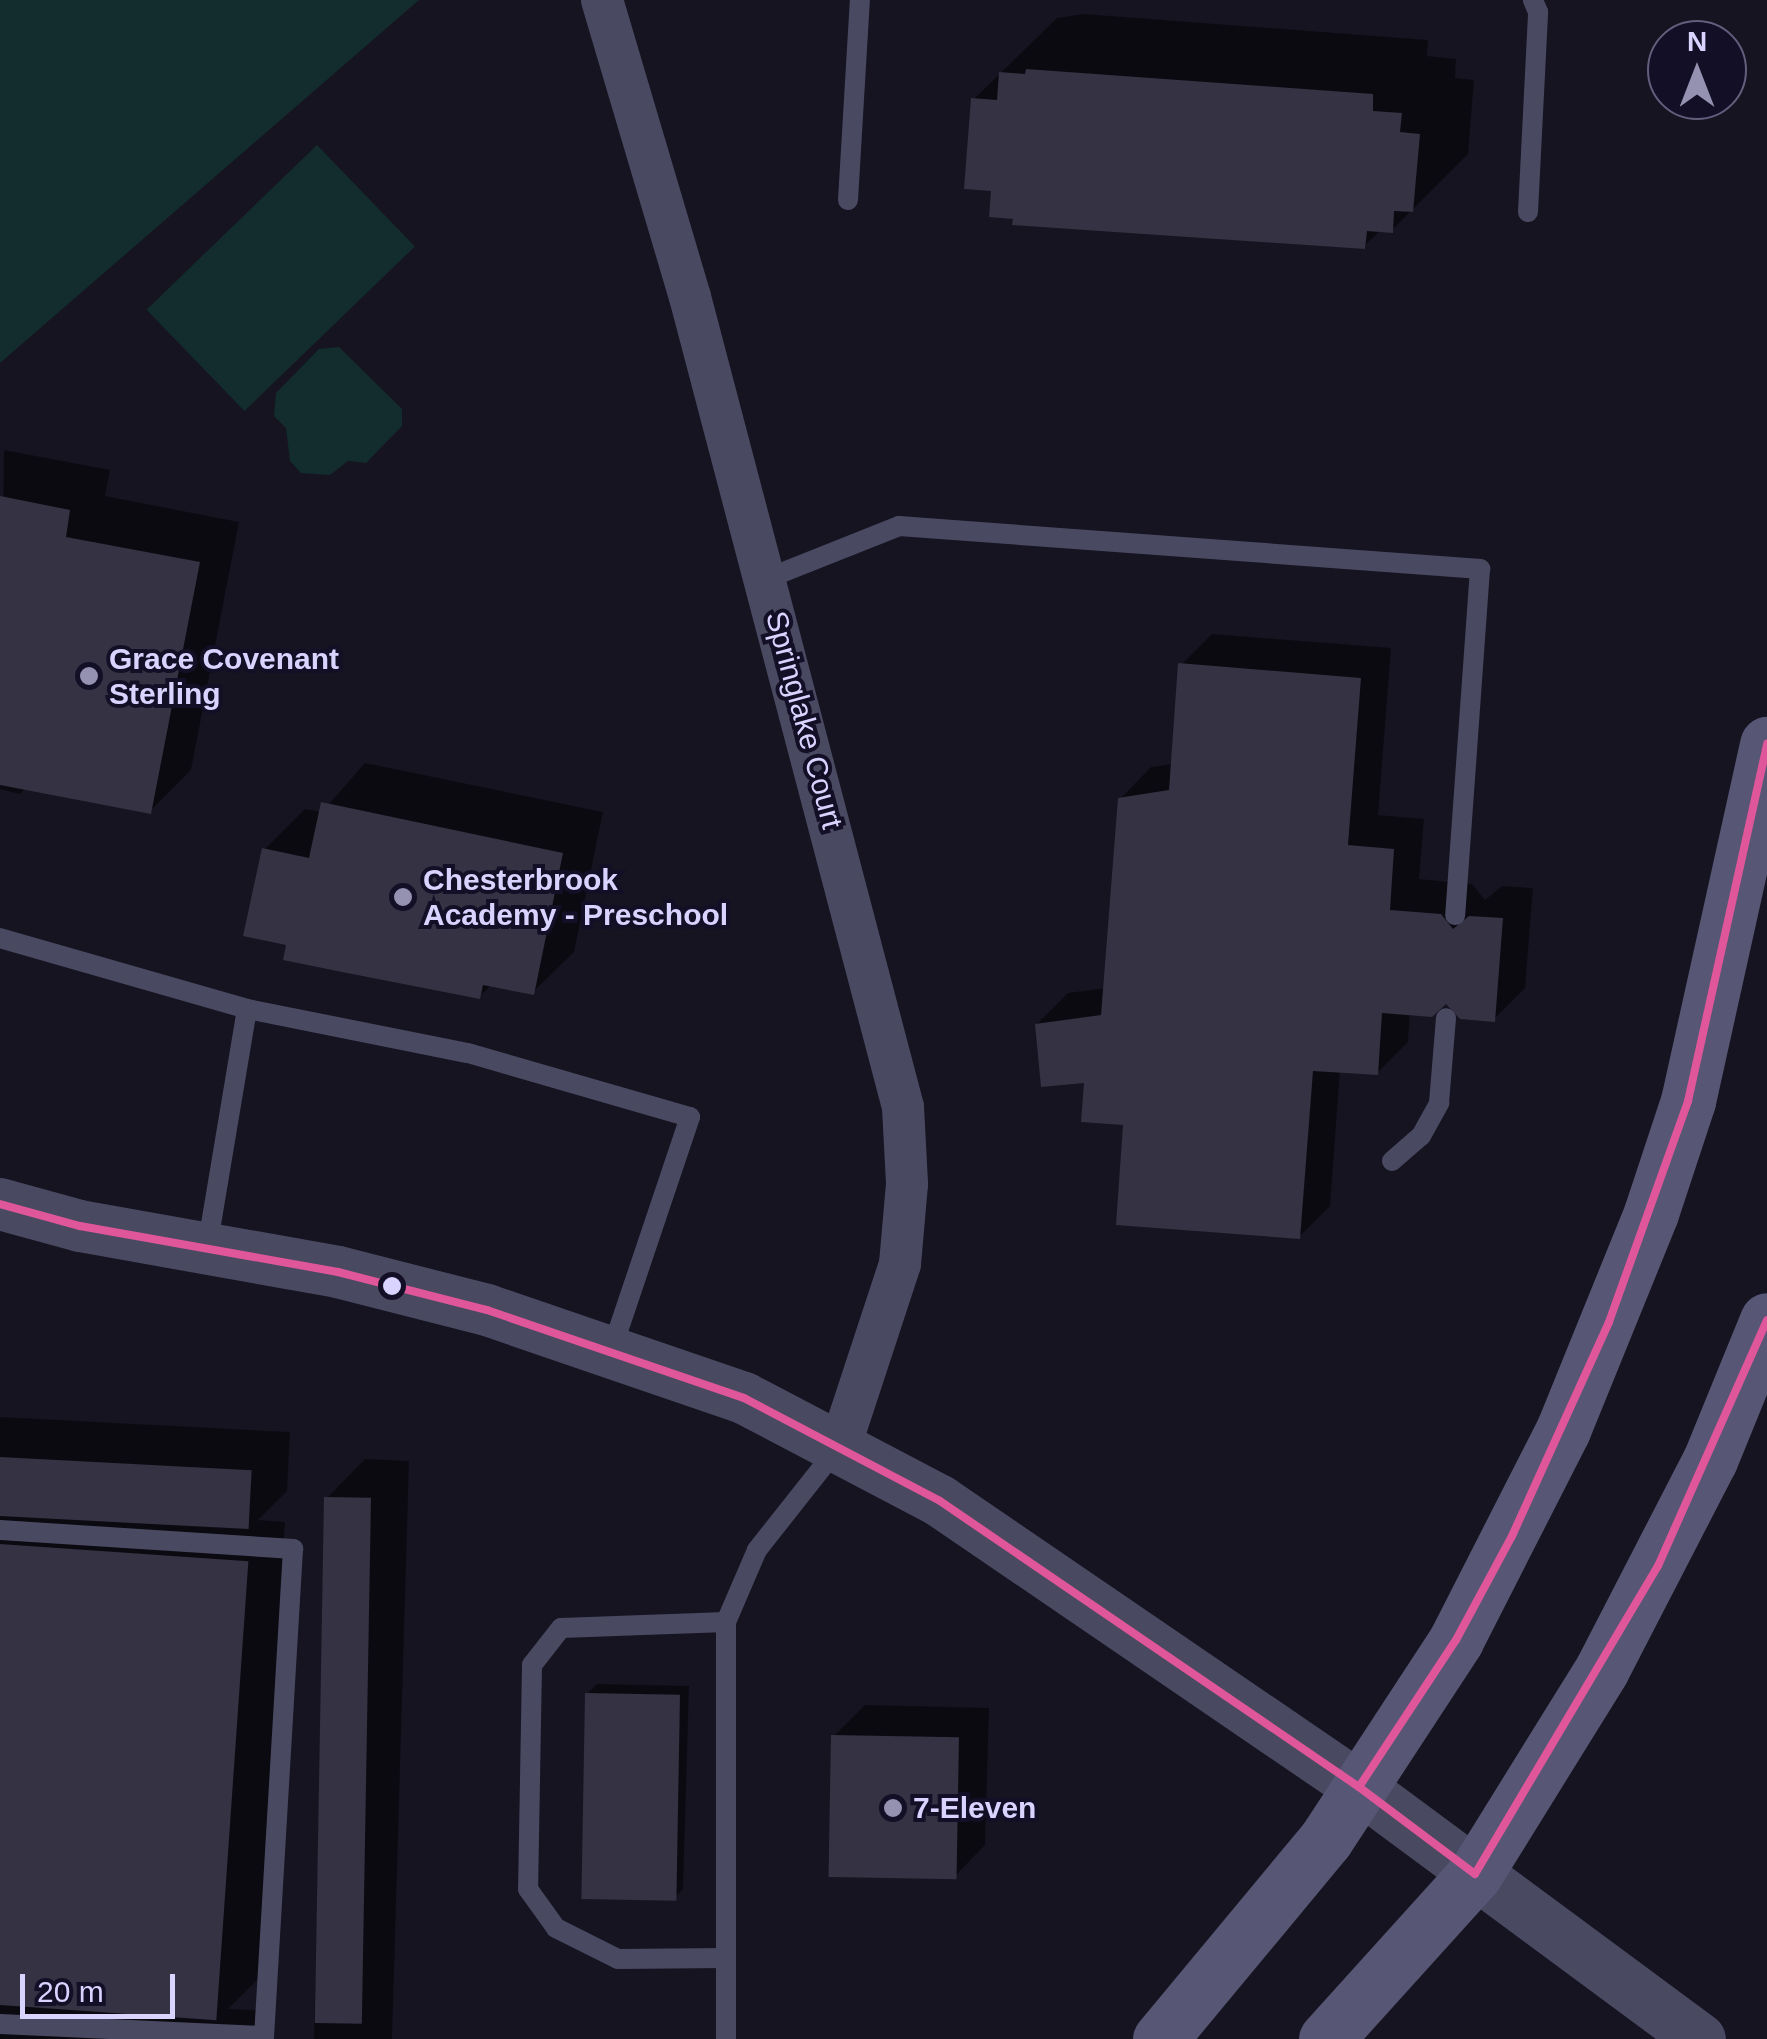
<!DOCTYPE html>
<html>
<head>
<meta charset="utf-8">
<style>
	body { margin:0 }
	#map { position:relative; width:1767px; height:2039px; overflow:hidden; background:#161421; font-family:Helvetica,sans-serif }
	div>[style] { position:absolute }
	.green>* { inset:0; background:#132c2d; transform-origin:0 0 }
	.shadow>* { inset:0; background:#0007 }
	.building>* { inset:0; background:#343243; transform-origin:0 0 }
	.service>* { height:20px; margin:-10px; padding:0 10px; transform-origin:10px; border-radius:10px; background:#4a4962 }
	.minor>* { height:42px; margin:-21px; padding:0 21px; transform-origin:21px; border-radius:21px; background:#4a4962 }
	.tertiary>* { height:52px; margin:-26px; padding:0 26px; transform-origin:26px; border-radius:26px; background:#4a4962 }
	.secondary>* { height:55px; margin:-27.5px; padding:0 27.5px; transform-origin:27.5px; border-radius:27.5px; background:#575674 }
	.bus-1>* { height:8px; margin:-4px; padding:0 4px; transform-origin:4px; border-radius:4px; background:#e0569b }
	.dots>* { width:28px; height:28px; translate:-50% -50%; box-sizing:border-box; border:5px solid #130f26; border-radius:50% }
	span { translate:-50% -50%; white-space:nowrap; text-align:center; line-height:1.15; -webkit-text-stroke:8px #130f26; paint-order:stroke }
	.poi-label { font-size:30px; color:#d9d4ff; font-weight:700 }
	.left { translate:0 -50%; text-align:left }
	.street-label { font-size:30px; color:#d9d4ff }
	.north { position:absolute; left:1647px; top:20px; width:100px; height:100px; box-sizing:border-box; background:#130f26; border:2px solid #625e7d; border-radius:50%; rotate:0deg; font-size:28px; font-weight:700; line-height:40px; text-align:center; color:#d9d4ff }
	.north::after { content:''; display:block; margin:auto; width:35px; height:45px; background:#9591b1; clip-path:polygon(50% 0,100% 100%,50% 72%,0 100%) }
	.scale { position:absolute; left:20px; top:1974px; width:155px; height:45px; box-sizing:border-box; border:5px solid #d9d4ff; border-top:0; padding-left:12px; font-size:30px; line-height:35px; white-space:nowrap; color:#d9d4ff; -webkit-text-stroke:8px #130f26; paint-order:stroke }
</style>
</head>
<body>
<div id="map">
	<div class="green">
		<div style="clip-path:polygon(0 0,419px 0,0 363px)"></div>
		<div style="left:317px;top:145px;width:141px;height:237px;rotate:46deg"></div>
		<div style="clip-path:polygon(339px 347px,402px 409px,402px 426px,366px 463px,348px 461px,330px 475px,301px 473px,290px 461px,286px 428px,274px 416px,276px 393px,319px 349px)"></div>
	</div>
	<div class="shadow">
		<div style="clip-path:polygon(1084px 14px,1428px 40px,1427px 56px,1456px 59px,1455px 78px,1474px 80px,1468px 154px,1392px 230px,1382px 229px,1364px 246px,1016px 217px,994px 189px,974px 99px,1057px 18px)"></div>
		<div style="clip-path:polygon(4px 450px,110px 470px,105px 496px,239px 522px,191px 770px,150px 811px,26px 788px,20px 794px,0 789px)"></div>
		<div style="clip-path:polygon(1212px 634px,1391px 648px,1378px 815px,1424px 819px,1419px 879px,1472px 884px,1485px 900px,1502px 886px,1533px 888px,1525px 988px,1494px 1019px,1446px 1001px,1410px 1013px,1408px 1042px,1377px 1073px,1340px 1070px,1330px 1206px,1299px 1237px,1126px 1122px,1037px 1024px,1068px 993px,1106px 988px,1120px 799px,1151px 767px,1173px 764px,1181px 665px)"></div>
		<div style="clip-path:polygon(365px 763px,603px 812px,574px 952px,533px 992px,492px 984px,479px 997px,289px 943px,264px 850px,305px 809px,322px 812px)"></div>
		<div style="clip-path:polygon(0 1417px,290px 1432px,287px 1491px,258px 1520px,285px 1522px,258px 1979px,228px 2009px,256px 2010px,255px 2039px,0 2039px)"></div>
		<div style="clip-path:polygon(365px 1459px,409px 1461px,392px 2039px,314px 2039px,327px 1498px)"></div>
		<div style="clip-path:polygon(597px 1684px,689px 1686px,683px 1889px,673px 1899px,587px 1694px)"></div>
		<div style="clip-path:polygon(865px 1705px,989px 1708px,985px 1845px,954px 1877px,834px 1736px)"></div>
	</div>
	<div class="building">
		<div style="clip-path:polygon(1026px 69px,1373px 94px,1373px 111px,1402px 113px,1400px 132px,1420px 134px,1413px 212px,1394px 211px,1393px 233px,1367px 231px,1365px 249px,1012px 225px,1013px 219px,989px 217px,991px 191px,964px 189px,971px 98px,997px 100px,999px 72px,1025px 74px)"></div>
		<div style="clip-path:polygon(0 496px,70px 510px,66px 537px,200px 562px,151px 814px,0 785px)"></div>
		<div style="clip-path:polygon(1178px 663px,1361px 678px,1348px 845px,1394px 849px,1390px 910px,1441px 914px,1453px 929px,1469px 916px,1503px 918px,1495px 1022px,1460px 1019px,1446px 1004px,1432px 1017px,1382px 1013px,1378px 1075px,1313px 1071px,1300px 1239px,1116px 1225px,1123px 1125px,1081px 1122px,1084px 1083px,1041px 1087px,1035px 1024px,1101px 1015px,1118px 798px,1169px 790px)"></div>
		<div style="clip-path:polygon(321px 802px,563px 853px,534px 995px,483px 985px,480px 999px,347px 973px,283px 960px,286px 945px,243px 936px,262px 848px,309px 858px)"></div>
		<div style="left:0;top:1457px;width:252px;height:59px;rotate:3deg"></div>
		<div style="left:324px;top:1497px;width:47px;height:526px;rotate:1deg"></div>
		<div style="left:0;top:1544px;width:249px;height:460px;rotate:4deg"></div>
		<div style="left:585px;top:1693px;width:95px;height:206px;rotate:1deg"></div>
		<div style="left:831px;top:1735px;width:128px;height:142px;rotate:1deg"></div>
	</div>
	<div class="service">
		<div style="left:848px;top:200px;width:200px;rotate:-86.6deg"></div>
		<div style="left:1528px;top:212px;width:200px;rotate:-87.1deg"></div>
		<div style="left:1538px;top:12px;width:13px;rotate:-113deg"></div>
		<div style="left:766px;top:579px;width:143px;rotate:-21.7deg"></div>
		<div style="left:899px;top:526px;width:583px;rotate:4.23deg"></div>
		<div style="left:1480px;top:569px;width:347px;rotate:94.1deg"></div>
		<div style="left:0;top:938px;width:257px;rotate:16deg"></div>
		<div style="left:247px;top:1009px;width:241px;rotate:99.5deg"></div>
		<div style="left:247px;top:1009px;width:225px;rotate:11.3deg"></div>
		<div style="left:468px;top:1053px;width:231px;rotate:16.1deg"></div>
		<div style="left:690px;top:1117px;width:245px;rotate:108.6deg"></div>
		<div style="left:1392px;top:1161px;width:38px;rotate:-41deg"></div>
		<div style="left:1421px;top:1136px;width:38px;rotate:-61deg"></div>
		<div style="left:1439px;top:1103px;width:85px;rotate:-85.3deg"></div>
		<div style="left:0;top:1530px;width:294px;rotate:3.7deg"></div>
		<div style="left:293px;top:1549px;width:488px;rotate:93.4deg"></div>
		<div style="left:264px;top:2036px;width:264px;rotate:-177.4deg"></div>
		<div style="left:726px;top:1622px;width:165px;rotate:177.9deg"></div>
		<div style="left:561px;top:1628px;width:47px;rotate:128.1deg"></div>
		<div style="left:532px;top:1665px;width:224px;rotate:91deg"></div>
		<div style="left:528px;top:1889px;width:48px;rotate:54.3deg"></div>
		<div style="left:556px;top:1928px;width:69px;rotate:26.6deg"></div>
		<div style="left:618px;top:1959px;width:108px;rotate:-0.5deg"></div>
		<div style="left:726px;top:2039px;width:417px;rotate:-90deg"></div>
		<div style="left:726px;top:1622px;width:78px;rotate:-66.7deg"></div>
		<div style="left:757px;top:1550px;width:127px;rotate:-51.7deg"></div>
	</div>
	<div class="minor">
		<div style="left:602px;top:0;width:310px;rotate:73.5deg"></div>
		<div style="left:690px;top:297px;width:838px;rotate:75.27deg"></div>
		<div style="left:903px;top:1107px;width:77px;rotate:87deg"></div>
		<div style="left:907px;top:1184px;width:80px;rotate:95deg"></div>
		<div style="left:900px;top:1264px;width:192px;rotate:108.2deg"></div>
	</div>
	<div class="tertiary">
		<div style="left:0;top:1204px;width:83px;rotate:15.4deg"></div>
		<div style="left:80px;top:1226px;width:262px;rotate:10.1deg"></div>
		<div style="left:338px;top:1272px;width:154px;rotate:14.3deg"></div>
		<div style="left:487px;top:1310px;width:272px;rotate:18.9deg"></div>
		<div style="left:744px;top:1398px;width:221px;rotate:27.7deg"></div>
		<div style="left:940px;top:1501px;width:507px;rotate:34.32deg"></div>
		<div style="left:1359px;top:1787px;width:424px;rotate:36.5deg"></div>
	</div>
	<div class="secondary">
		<div style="left:1160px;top:2039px;width:260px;rotate:-50.3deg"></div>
		<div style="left:1326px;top:1839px;width:238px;rotate:-56.8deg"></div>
		<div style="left:1456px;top:1640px;width:236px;rotate:-63deg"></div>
		<div style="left:1563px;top:1430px;width:234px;rotate:-67.9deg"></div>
		<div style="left:1651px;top:1213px;width:118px;rotate:-71.7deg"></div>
		<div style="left:1688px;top:1101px;width:366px;rotate:-77.5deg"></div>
		<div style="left:1326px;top:2039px;width:222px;rotate:-47.9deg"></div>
		<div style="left:1475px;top:1874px;width:241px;rotate:-58.2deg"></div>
		<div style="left:1602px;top:1669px;width:235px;rotate:-62.7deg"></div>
		<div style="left:1710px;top:1460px;width:151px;rotate:-67.8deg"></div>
	</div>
	<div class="bus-1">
		<div style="left:0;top:1204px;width:83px;rotate:15.4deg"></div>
		<div style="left:80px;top:1226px;width:262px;rotate:10.1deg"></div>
		<div style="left:338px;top:1272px;width:154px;rotate:14.3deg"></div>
		<div style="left:487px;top:1310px;width:272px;rotate:18.9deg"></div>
		<div style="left:744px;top:1398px;width:221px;rotate:27.7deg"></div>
		<div style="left:940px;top:1501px;width:507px;rotate:34.32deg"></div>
		<div style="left:1359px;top:1787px;width:145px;rotate:36.9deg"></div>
		<div style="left:1475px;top:1874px;width:358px;rotate:-59.3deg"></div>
		<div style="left:1658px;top:1566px;width:269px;rotate:-66.1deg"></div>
		<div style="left:1359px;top:1787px;width:176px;rotate:-56.6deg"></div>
		<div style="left:1456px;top:1640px;width:118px;rotate:-61.7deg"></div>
		<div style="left:1512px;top:1536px;width:235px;rotate:-65.6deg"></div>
		<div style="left:1609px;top:1322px;width:235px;rotate:-70.3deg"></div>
		<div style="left:1688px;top:1101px;width:366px;rotate:-77.5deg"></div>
	</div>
	<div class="dots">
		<div style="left:89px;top:676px;background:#9591b1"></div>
		<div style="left:403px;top:897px;background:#9591b1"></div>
		<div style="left:392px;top:1286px;background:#d9d4ff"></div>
		<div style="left:893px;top:1808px;background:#9591b1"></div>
	</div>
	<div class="poi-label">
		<span class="left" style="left:109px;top:676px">Grace Covenant<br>Sterling</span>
		<span class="left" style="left:423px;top:897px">Chesterbrook<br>Academy - Preschool</span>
		<span class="left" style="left:913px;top:1808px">7-Eleven</span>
	</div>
	<div class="street-label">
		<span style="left:804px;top:720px;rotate:75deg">Springlake Court</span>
	</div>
	<div class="north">N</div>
	<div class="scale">20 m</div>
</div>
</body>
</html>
